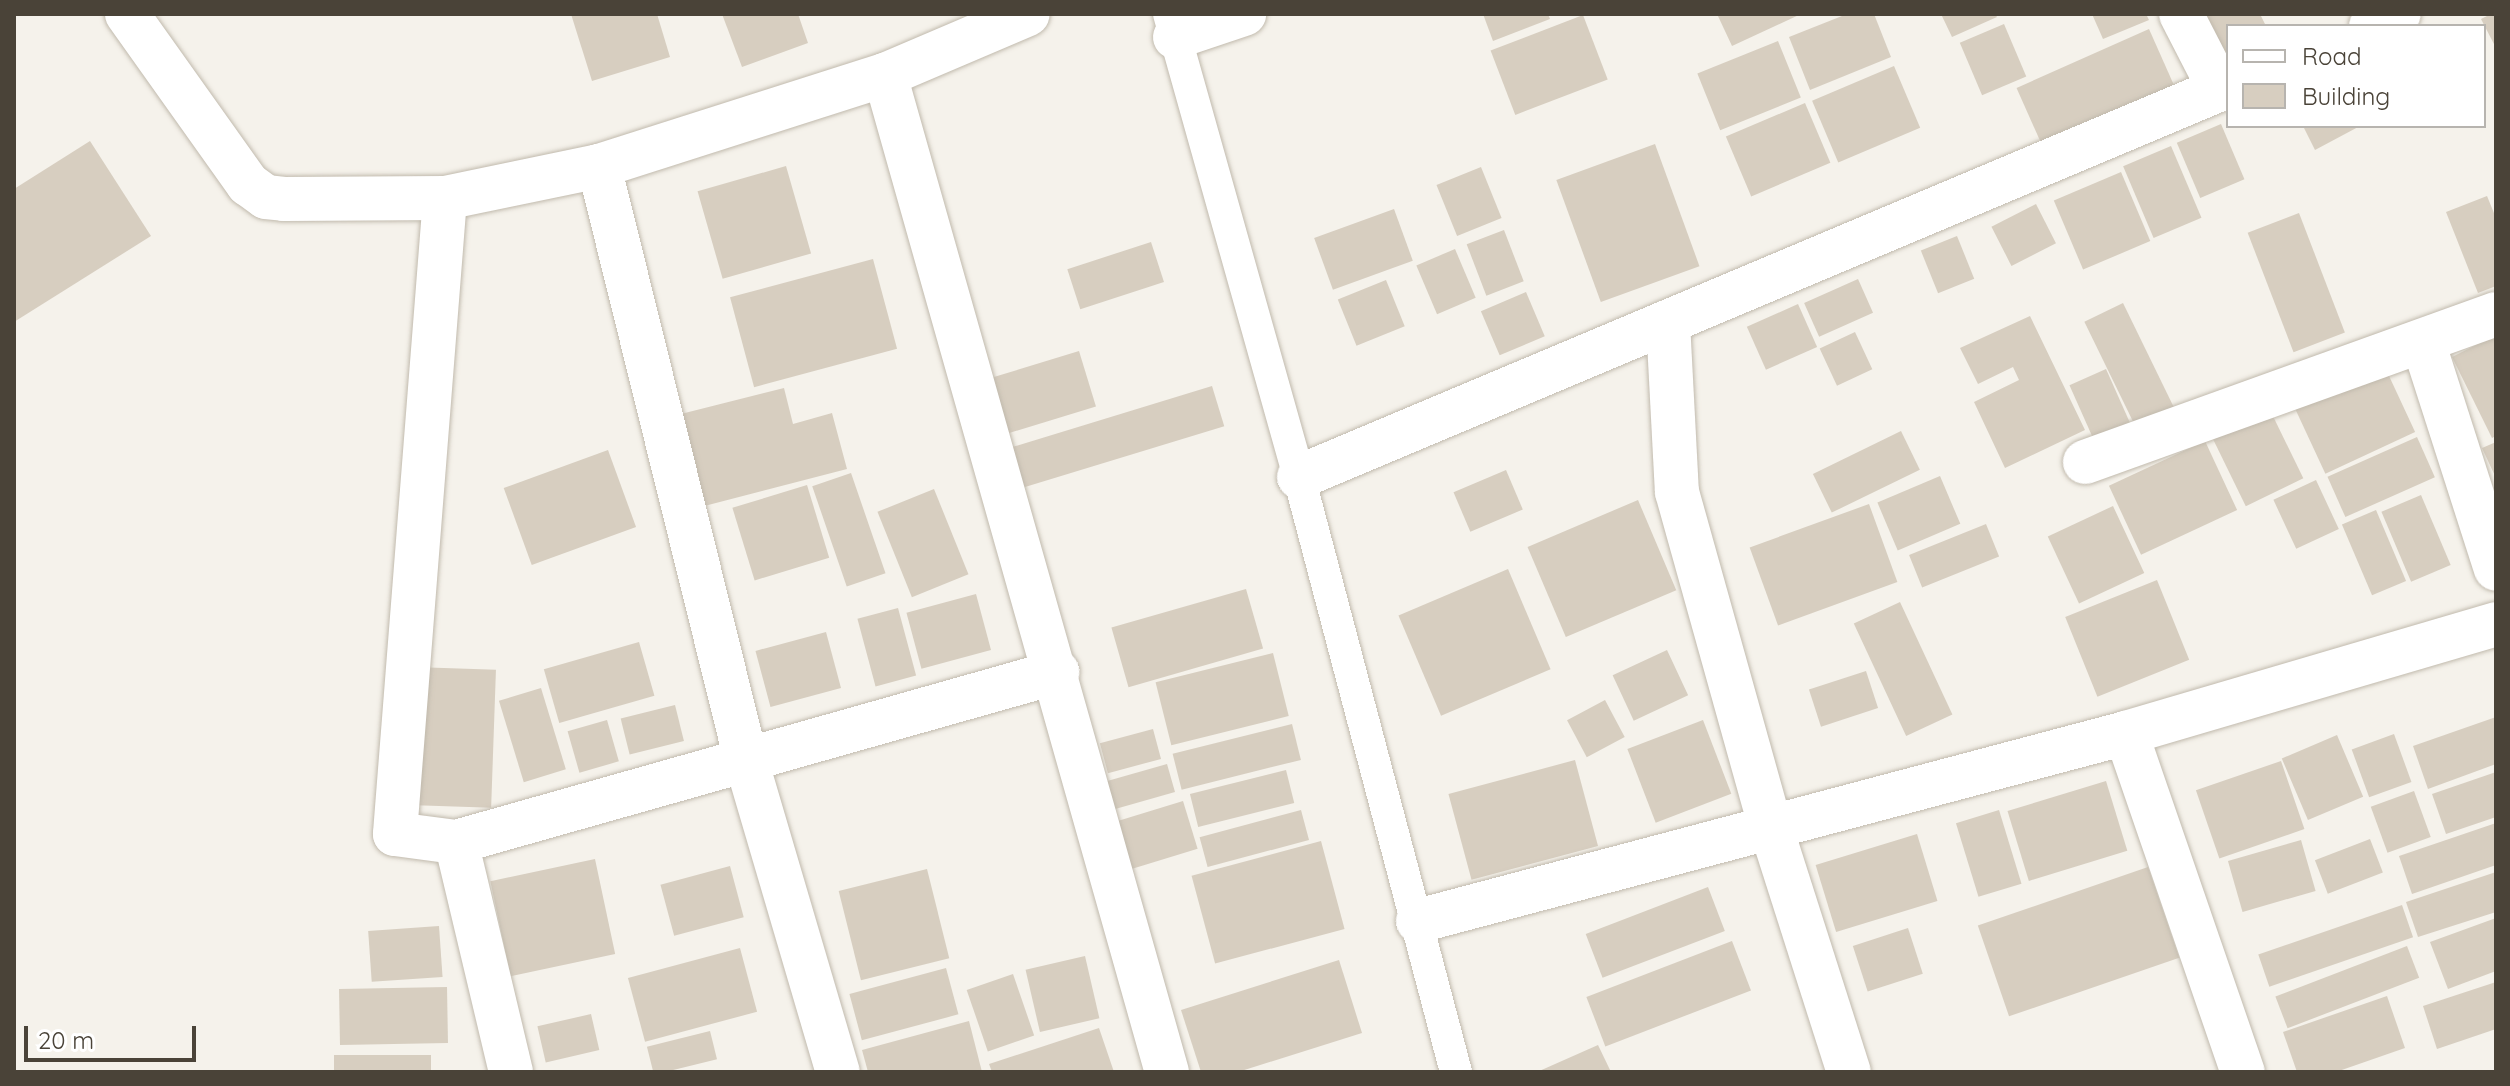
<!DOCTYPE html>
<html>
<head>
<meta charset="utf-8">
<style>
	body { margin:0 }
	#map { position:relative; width:2510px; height:1086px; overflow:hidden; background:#f5f2eb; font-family:Quicksand,sans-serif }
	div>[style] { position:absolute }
	.building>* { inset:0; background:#d7cec0; transform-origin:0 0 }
	.roads { filter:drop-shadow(0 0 2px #c1baad) drop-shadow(0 0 2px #c1baad) }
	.lane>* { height:32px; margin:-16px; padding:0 16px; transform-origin:16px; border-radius:16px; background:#fff }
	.street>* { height:44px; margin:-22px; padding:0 22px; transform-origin:22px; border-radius:22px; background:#fff }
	span { translate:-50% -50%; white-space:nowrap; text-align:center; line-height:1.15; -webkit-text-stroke:6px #fff; paint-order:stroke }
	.frame { position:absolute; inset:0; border:16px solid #4a4338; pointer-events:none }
	.legend { position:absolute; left:2226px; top:24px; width:260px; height:104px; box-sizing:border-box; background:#fff; border:2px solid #b7b4af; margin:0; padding:10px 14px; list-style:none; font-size:24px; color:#4a4338 }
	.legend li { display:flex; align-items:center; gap:16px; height:40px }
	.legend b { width:40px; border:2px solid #b7b4af }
	.scale { position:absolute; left:24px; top:1026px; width:172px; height:36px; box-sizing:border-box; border:4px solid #4a4338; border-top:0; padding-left:10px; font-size:24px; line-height:28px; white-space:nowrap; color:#4a4338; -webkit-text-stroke:6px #fff; paint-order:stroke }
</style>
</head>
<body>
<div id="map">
	<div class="building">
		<div style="clip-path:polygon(571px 14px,657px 14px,670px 57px,592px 81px)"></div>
		<div style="clip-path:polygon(722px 14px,798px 14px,808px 43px,742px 67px)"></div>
		<div style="clip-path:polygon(1483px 14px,1548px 14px,1550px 19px,1493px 41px)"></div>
		<div style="clip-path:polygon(1717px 14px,1801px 14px,1732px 46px)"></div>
		<div style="clip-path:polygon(1847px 14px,1874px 14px,1891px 57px,1810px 90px,1789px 37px)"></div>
		<div style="clip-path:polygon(1941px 14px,1995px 14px,1997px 17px,1952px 37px)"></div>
		<div style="clip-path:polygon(2092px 14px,2146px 14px,2149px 20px,2103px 39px)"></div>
		<div style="clip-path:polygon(2205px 14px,2260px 14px,2266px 26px,2228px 26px,2228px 63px)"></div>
		<div style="clip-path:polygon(2491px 14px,2496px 14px,2496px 48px,2481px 19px)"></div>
		<div style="left:1583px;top:15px;width:69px;height:99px;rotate:69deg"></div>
		<div style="left:2004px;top:24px;width:57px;height:48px;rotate:67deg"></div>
		<div style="left:2149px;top:29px;width:62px;height:145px;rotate:66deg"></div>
		<div style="left:1778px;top:41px;width:61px;height:87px;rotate:68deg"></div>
		<div style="left:1894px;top:66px;width:67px;height:89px;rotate:67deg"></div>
		<div style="left:1805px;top:103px;width:65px;height:86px;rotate:67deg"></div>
		<div style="left:2221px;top:124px;width:60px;height:48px;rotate:67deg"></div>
		<div style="clip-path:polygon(2303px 126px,2360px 126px,2315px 150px)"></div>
		<div style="clip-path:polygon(90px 141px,151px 236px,14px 322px,14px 189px)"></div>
		<div style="left:1655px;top:144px;width:130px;height:105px;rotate:70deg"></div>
		<div style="left:2171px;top:146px;width:78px;height:52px;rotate:67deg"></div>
		<div style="left:786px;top:166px;width:91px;height:92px;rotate:74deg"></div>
		<div style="left:1481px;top:167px;width:55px;height:48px;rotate:68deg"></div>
		<div style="left:2121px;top:172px;width:75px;height:73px;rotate:67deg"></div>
		<div style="clip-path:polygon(2487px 196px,2496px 218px,2496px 286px,2478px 293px,2446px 212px)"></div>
		<div style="left:2036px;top:204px;width:44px;height:50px;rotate:63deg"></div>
		<div style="left:1394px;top:209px;width:55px;height:85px;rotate:70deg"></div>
		<div style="left:2299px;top:213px;width:128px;height:55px;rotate:69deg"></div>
		<div style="left:1504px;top:230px;width:55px;height:40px;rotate:69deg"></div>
		<div style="left:1957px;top:236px;width:46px;height:39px;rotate:68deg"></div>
		<div style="left:1151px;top:242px;width:42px;height:88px;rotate:72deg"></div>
		<div style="left:1455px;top:249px;width:53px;height:42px;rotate:67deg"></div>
		<div style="left:873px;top:259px;width:93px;height:148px;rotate:75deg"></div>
		<div style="left:1858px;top:279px;width:37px;height:59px;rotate:66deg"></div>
		<div style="left:1386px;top:280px;width:50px;height:52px;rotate:68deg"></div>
		<div style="left:1526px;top:292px;width:48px;height:49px;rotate:67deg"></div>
		<div style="left:2123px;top:303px;width:121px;height:43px;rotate:64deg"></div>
		<div style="left:1798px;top:304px;width:47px;height:56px;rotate:66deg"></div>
		<div style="clip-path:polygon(2030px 316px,2085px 430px,2005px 468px,1974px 402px,2019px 380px,2013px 367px,1978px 384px,1960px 348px)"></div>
		<div style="left:1855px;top:332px;width:41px;height:39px;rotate:65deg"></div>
		<div style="clip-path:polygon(2496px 335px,2496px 436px,2492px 438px,2452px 357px)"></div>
		<div style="left:1079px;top:351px;width:58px;height:102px;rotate:73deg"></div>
		<div style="left:2383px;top:363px;width:76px;height:99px;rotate:65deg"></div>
		<div style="left:2106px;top:369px;width:69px;height:40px;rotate:66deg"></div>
		<div style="left:1212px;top:386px;width:42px;height:220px;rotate:73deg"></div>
		<div style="clip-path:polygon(784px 388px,793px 424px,832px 413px,847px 469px,689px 510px,665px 418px)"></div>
		<div style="left:2270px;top:410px;width:76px;height:64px;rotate:64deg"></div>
		<div style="left:1901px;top:431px;width:43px;height:98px;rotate:64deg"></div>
		<div style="left:2417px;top:437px;width:44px;height:98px;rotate:66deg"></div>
		<div style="left:2205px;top:441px;width:76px;height:106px;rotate:65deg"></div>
		<div style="clip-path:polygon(2496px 442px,2496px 478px,2482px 448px)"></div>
		<div style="left:608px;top:450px;width:82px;height:111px;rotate:70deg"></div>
		<div style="left:1506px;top:470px;width:43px;height:57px;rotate:67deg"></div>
		<div style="left:851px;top:473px;width:106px;height:41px;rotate:71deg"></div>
		<div style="left:1940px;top:476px;width:52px;height:68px;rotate:67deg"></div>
		<div style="left:2316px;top:480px;width:54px;height:47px;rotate:65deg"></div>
		<div style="left:807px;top:485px;width:76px;height:78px;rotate:73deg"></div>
		<div style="left:934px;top:489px;width:92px;height:61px;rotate:68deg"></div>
		<div style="left:2421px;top:495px;width:76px;height:43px;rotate:67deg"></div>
		<div style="left:1638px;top:500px;width:98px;height:120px;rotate:67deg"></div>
		<div style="left:1869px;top:504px;width:83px;height:127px;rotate:70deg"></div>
		<div style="left:2113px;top:506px;width:74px;height:72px;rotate:65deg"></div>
		<div style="left:2376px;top:510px;width:77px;height:37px;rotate:67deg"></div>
		<div style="left:1986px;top:524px;width:35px;height:83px;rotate:68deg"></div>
		<div style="left:1508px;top:569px;width:109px;height:119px;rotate:67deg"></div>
		<div style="left:2157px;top:580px;width:86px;height:99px;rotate:68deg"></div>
		<div style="left:1246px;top:589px;width:62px;height:140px;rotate:74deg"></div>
		<div style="left:976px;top:594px;width:58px;height:72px;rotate:75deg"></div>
		<div style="left:1900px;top:602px;width:124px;height:51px;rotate:65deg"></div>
		<div style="left:898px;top:608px;width:70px;height:42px;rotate:75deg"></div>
		<div style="left:826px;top:632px;width:58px;height:73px;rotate:75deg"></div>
		<div style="left:639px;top:642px;width:56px;height:99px;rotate:74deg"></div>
		<div style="left:1667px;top:650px;width:50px;height:60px;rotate:65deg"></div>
		<div style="left:1273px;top:653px;width:65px;height:121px;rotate:76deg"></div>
		<div style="left:414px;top:667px;width:82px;height:138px;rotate:2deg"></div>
		<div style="left:1866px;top:671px;width:39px;height:60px;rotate:72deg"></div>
		<div style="left:541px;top:688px;width:85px;height:44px;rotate:73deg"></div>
		<div style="left:1605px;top:700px;width:42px;height:43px;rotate:62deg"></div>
		<div style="left:675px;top:705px;width:37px;height:56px;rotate:76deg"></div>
		<div style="clip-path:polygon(2496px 717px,2496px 764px,2428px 789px,2413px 746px)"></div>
		<div style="left:607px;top:720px;width:43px;height:41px;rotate:74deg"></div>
		<div style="left:1703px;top:720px;width:79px;height:81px;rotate:69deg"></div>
		<div style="left:1292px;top:724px;width:37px;height:123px;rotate:76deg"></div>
		<div style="left:1153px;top:729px;width:31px;height:55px;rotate:75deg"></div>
		<div style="left:2394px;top:734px;width:51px;height:45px;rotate:70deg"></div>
		<div style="left:2337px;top:735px;width:67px;height:60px;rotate:67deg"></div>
		<div style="left:1575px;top:760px;width:89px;height:131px;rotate:75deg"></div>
		<div style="left:2281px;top:761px;width:72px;height:90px;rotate:71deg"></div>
		<div style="left:1167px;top:764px;width:29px;height:63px;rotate:74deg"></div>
		<div style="left:1286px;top:770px;width:34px;height:99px;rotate:76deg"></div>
		<div style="clip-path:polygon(2496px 772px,2496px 817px,2446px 834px,2432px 794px)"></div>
		<div style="left:2106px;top:781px;width:73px;height:103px;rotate:73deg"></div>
		<div style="left:2414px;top:791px;width:49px;height:46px;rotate:70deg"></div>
		<div style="left:1183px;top:801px;width:50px;height:81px;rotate:73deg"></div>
		<div style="left:1301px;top:810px;width:31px;height:105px;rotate:75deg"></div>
		<div style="left:1999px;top:810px;width:77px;height:45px;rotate:73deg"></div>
		<div style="clip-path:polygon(2496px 823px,2496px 865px,2412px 894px,2399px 856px)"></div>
		<div style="left:1917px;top:834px;width:70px;height:106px;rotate:73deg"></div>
		<div style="left:2370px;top:839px;width:36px;height:59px;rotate:69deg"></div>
		<div style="left:2301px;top:840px;width:53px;height:76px;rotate:74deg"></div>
		<div style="left:1321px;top:841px;width:91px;height:134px;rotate:75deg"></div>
		<div style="left:595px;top:859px;width:97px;height:107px;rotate:78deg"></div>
		<div style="left:730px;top:866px;width:53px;height:72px;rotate:75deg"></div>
		<div style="left:2148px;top:867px;width:96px;height:180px;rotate:71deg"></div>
		<div style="left:927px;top:869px;width:92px;height:91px;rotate:76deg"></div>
		<div style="clip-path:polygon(2496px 872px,2496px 912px,2418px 937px,2406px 902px)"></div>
		<div style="left:1708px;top:887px;width:47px;height:131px;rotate:69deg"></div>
		<div style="left:2402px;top:905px;width:34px;height:152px;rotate:71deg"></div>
		<div style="clip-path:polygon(2496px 918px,2496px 971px,2448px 989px,2430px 942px)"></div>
		<div style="left:439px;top:926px;width:51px;height:71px;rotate:86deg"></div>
		<div style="left:1908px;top:928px;width:48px;height:58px;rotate:72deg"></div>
		<div style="left:1732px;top:941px;width:53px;height:156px;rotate:69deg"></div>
		<div style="left:2407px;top:946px;width:34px;height:141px;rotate:69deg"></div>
		<div style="left:740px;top:948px;width:66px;height:116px;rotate:75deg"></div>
		<div style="left:1085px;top:956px;width:64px;height:61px;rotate:77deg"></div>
		<div style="clip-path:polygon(1339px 960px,1362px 1033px,1238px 1072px,1201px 1072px,1181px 1010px)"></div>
		<div style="left:946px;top:968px;width:48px;height:100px;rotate:75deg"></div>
		<div style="left:1013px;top:974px;width:65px;height:49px;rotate:71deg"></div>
		<div style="clip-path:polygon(2496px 982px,2496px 1029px,2437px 1049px,2423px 1006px)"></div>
		<div style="left:447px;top:987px;width:56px;height:108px;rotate:89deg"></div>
		<div style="clip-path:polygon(2387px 996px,2405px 1048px,2336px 1072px,2297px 1072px,2283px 1032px)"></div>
		<div style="left:591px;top:1014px;width:37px;height:55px;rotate:77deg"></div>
		<div style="clip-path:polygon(969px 1021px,982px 1072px,868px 1072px,862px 1050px)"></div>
		<div style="clip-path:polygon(1099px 1028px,1114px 1072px,992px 1072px,989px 1064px)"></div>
		<div style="left:710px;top:1031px;width:29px;height:65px;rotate:76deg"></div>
		<div style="clip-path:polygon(1598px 1045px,1611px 1072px,1537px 1072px)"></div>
		<div style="left:431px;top:1055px;width:17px;height:97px;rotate:90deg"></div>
	</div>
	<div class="roads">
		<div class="lane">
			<div style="left:1169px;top:14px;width:481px;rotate:74.3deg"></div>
			<div style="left:1299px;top:477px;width:615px;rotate:75.22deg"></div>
		</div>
		<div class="street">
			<div style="left:127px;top:14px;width:209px;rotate:54.6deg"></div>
			<div style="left:248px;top:184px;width:22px;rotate:36deg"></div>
			<div style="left:266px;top:197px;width:18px;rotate:6deg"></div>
			<div style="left:284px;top:199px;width:161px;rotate:-0.4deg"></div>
			<div style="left:445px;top:198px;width:157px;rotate:-11.7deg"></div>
			<div style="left:599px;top:166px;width:300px;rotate:-17.7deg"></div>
			<div style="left:885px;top:75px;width:155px;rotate:-23.1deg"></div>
			<div style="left:2181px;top:14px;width:85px;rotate:62.8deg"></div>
			<div style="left:2371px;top:26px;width:30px;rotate:-23deg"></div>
			<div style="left:1175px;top:37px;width:73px;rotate:-18.4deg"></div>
			<div style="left:885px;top:75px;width:1036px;rotate:74.21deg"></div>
			<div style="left:599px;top:166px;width:612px;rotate:76.1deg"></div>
			<div style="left:746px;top:760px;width:325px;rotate:73.6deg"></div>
			<div style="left:445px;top:198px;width:638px;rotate:94.5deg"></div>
			<div style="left:395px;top:834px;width:62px;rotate:7.5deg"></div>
			<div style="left:1668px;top:322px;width:170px;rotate:87deg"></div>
			<div style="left:1677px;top:492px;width:349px;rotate:74.4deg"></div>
			<div style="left:1771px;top:828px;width:256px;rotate:72.3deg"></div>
			<div style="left:2423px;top:342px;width:238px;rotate:72.2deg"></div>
			<div style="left:2085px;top:462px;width:437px;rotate:-19.8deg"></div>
			<div style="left:1299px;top:477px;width:1008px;rotate:-22.83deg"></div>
			<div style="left:2126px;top:733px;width:359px;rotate:71deg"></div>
			<div style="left:1418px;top:921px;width:733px;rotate:-14.87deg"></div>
			<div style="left:2126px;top:733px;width:386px;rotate:-16.4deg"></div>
			<div style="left:511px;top:1072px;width:236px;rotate:-103.4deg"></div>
			<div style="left:456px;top:842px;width:625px;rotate:-15.79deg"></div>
		</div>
	</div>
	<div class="frame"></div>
	<ul class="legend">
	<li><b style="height:10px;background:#fff"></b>Road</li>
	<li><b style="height:22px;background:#d7cec0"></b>Building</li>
	</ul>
	<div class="scale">20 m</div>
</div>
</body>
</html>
